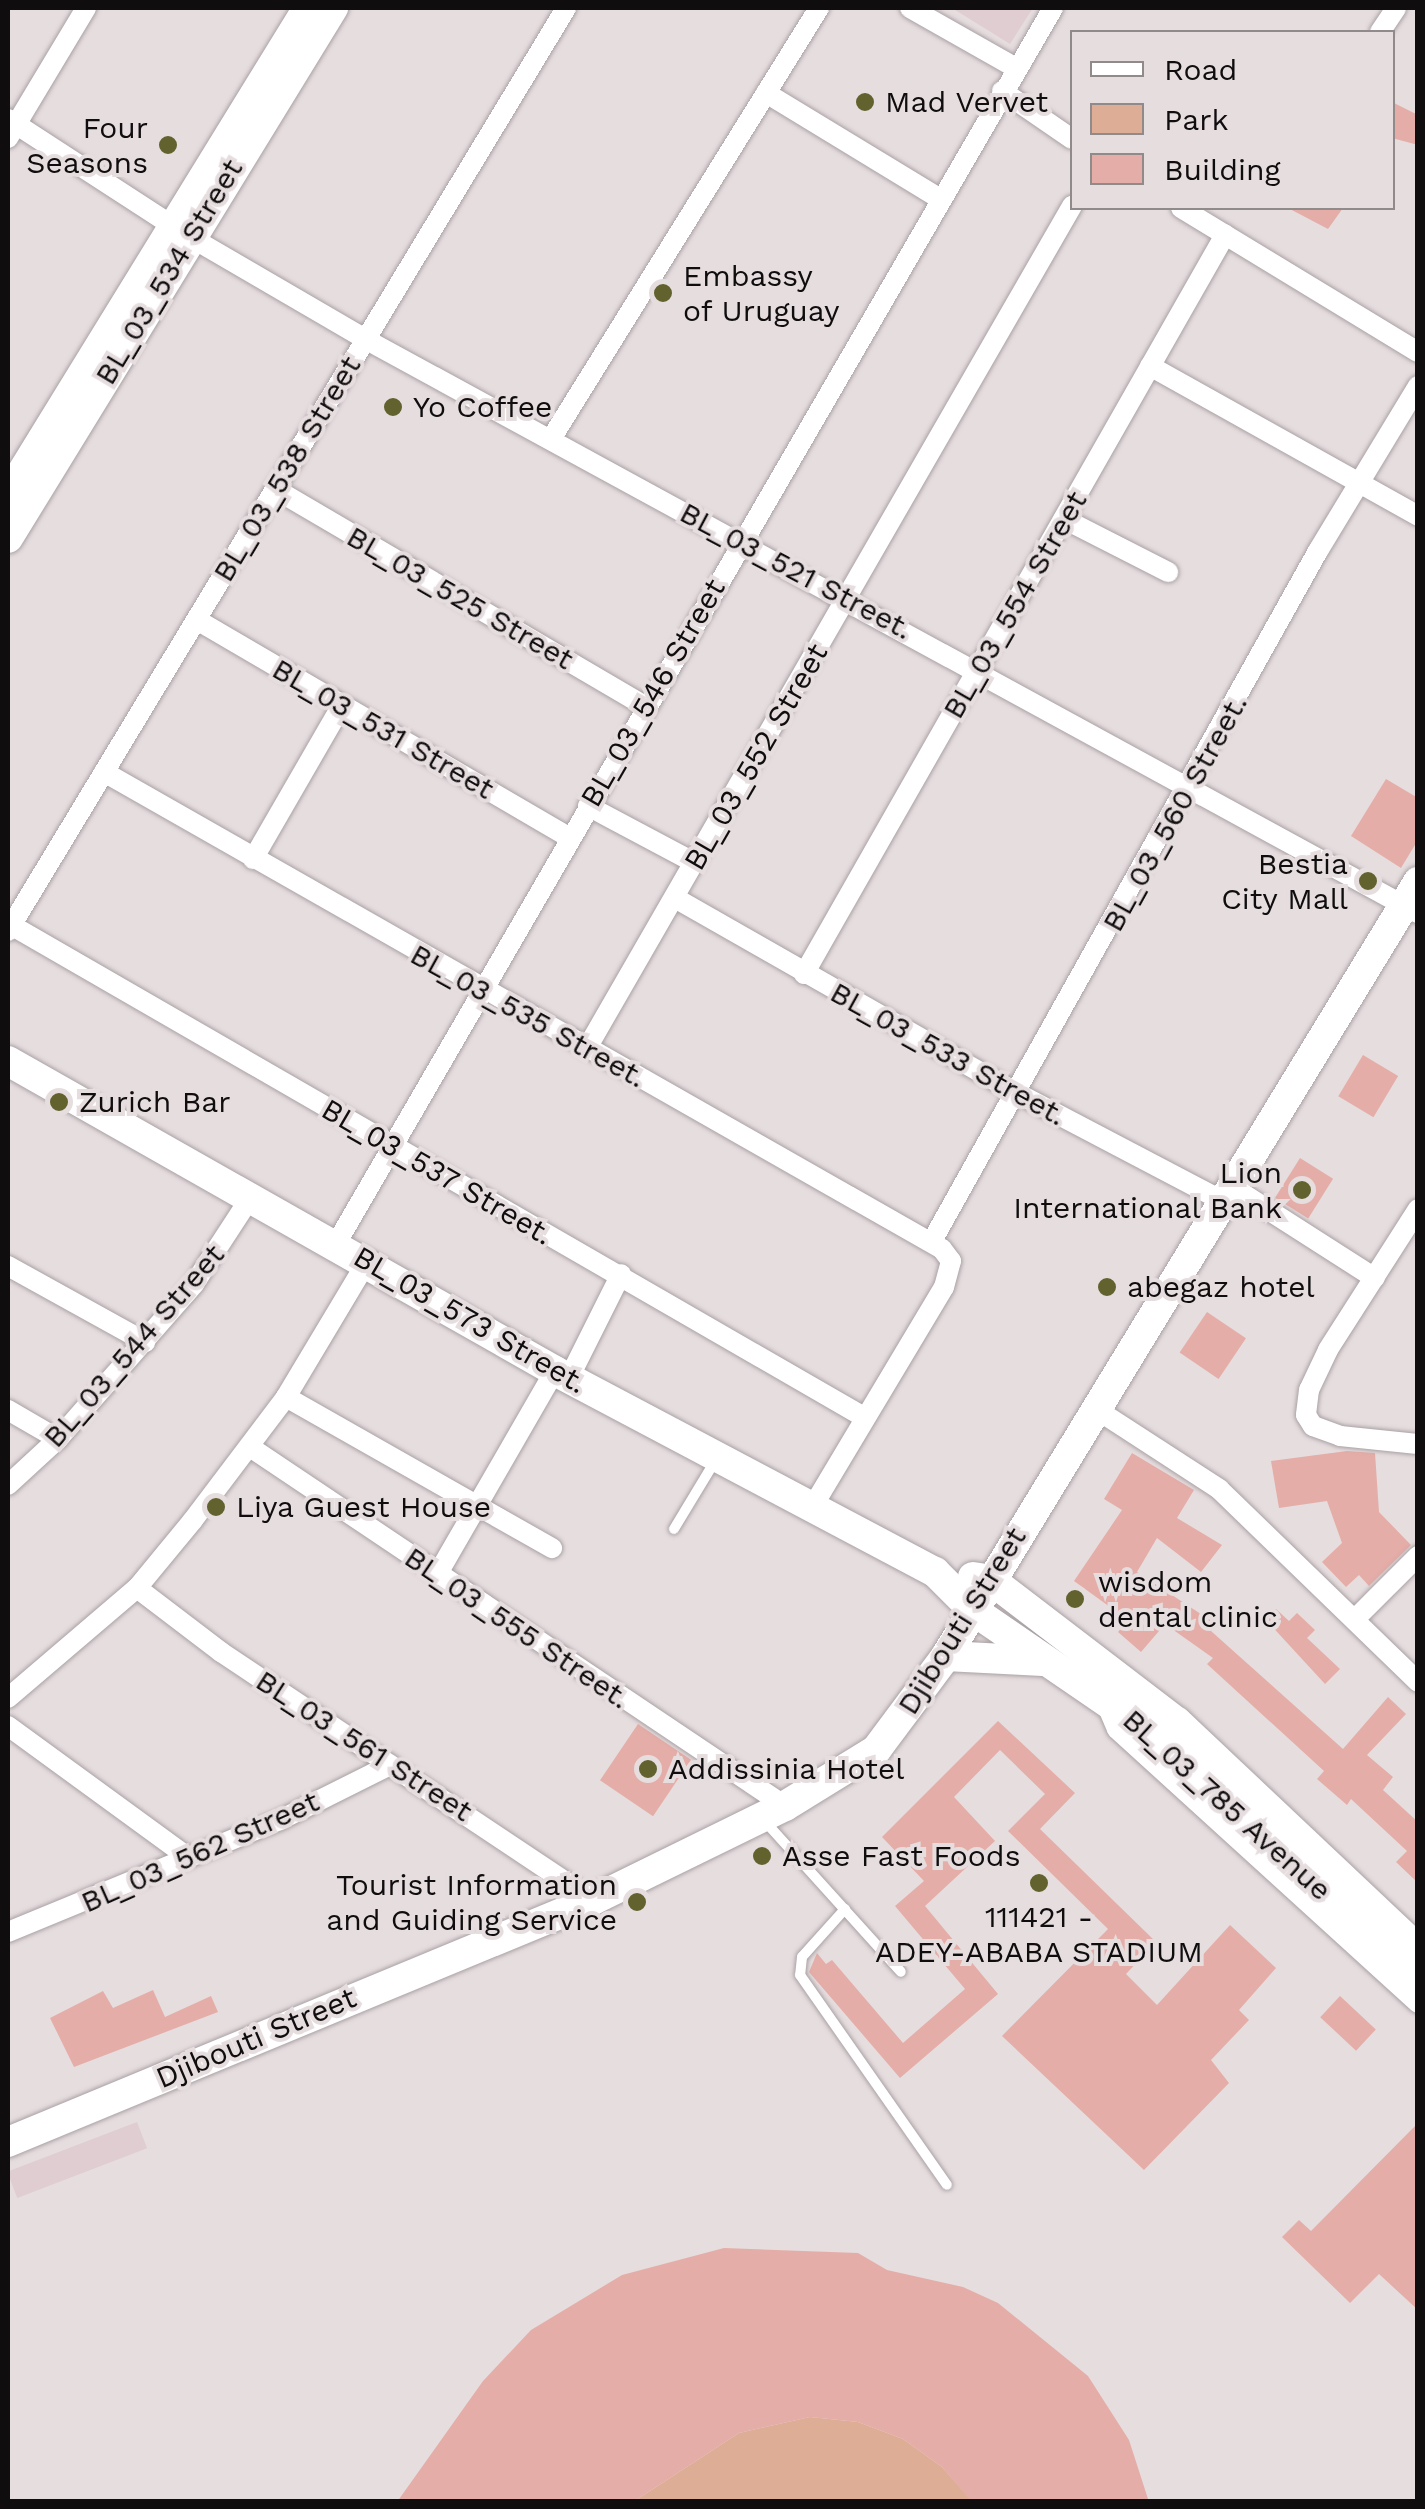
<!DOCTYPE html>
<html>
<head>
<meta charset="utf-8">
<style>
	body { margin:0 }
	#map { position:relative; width:1425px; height:2509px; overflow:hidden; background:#e6dddf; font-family:"Work Sans",sans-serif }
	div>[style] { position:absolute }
	.built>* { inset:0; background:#dfcdd1; transform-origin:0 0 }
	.green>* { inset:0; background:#dead96 }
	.building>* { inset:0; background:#e5ada7; transform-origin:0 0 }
	.roads { filter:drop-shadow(0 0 2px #a9a1a3) drop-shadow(0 0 2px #a9a1a3) }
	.lane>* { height:10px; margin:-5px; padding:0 5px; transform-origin:5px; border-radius:5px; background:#fff }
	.street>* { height:20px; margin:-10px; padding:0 10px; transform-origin:10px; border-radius:10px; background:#fff }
	.primary>* { height:30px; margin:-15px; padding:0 15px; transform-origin:15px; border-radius:15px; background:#fff }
	.dots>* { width:28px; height:28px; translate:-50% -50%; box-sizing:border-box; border:5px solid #e6dddf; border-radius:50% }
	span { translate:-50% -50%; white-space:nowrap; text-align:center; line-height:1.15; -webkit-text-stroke:8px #e6dddf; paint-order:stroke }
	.poi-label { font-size:30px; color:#100d0e }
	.left { translate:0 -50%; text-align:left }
	.right { translate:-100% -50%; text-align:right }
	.street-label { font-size:30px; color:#100d0e }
	.frame { position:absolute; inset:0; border:10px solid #100d0e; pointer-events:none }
	.legend { position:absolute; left:1070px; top:30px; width:325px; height:180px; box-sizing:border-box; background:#e6dddf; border:2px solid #908a8b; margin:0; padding:12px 18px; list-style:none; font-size:30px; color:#100d0e }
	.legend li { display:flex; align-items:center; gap:20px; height:50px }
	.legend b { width:50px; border:2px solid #908a8b }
</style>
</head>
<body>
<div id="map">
	<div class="built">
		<div style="clip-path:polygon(952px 8px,1033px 8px,1010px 44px)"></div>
		<div style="left:137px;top:2122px;width:28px;height:139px;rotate:69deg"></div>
	</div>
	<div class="green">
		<div style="clip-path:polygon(810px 2417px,858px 2422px,903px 2439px,942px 2467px,972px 2501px,633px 2502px,739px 2433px)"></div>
	</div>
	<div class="building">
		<div style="clip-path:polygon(1392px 102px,1418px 115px,1418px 145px,1392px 138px)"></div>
		<div style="clip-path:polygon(1288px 208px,1343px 208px,1328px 229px)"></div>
		<div style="clip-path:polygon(1386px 779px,1418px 798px,1418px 840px,1401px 868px,1351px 836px)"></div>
		<div style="left:1363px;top:1055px;width:41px;height:48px;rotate:31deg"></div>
		<div style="left:1300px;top:1158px;width:39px;height:47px;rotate:32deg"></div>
		<div style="left:1207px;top:1312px;width:47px;height:49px;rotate:34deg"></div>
		<div style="clip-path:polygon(1347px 1451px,1375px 1453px,1379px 1512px,1411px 1545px,1369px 1586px,1359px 1575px,1346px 1587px,1322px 1562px,1342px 1543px,1327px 1501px,1279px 1508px,1271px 1461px)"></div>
		<div style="clip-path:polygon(1132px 1453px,1194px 1490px,1177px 1518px,1222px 1545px,1201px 1572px,1157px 1538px,1137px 1572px,1216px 1624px,1211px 1631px,1343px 1749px,1388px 1697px,1406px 1714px,1367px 1755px,1393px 1777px,1383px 1790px,1418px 1822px,1418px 1883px,1396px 1862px,1407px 1851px,1351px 1799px,1347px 1805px,1317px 1779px,1324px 1771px,1207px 1664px,1213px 1658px,1165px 1624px,1141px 1652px,1118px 1632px,1128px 1620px,1074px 1581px,1122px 1510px,1104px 1499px)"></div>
		<div style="clip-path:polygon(1276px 1609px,1289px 1621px,1297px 1613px,1315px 1630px,1307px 1638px,1340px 1669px,1325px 1684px,1266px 1620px)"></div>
		<div style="clip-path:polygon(998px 1721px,1075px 1793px,1040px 1829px,1156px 1942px,1126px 1974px,1157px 2005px,1230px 1925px,1276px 1968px,1239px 2010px,1249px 2020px,1211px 2060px,1229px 2083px,1144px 2170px,1002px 2036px,1108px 1929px,1008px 1831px,1045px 1794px,1000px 1750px,954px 1797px,995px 1841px,925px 1906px,998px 1994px,900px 2078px,809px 1972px,817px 1953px,826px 1964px,832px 1960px,903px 2043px,965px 1989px,895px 1906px,924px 1881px,882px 1837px)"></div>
		<div style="left:638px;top:1724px;width:64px;height:68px;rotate:34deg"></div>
		<div style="clip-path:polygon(153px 1990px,165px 2017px,211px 1996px,218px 2012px,74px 2067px,50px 2018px,103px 1991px,113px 2008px)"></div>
		<div style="left:1340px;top:1996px;width:49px;height:29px;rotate:43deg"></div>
		<div style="clip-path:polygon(1418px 2123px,1418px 2310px,1379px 2274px,1350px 2303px,1282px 2237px,1299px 2220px,1311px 2231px)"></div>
		<div style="clip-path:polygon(724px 2248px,858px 2253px,887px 2270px,963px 2287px,998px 2303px,1088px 2376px,1129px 2440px,1149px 2502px,972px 2502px,942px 2467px,903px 2439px,858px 2422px,810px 2417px,739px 2433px,633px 2502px,397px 2502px,483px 2381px,531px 2330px,622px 2275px)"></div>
	</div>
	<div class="roads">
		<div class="lane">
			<div style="left:674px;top:1529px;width:79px;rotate:-58.9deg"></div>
			<div style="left:770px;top:1827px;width:195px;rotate:47.9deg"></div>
			<div style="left:845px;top:1909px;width:64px;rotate:131.9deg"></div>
			<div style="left:802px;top:1957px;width:18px;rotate:96deg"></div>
			<div style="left:800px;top:1975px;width:256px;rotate:55deg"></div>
		</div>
		<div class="street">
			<div style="left:910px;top:8px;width:122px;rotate:29.5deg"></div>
			<div style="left:1380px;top:32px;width:29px;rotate:-56deg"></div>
			<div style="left:1002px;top:91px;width:85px;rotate:34.4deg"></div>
			<div style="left:766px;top:93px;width:202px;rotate:31.3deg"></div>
			<div style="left:8px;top:119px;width:217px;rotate:33deg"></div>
			<div style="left:190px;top:237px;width:203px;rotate:30.2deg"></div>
			<div style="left:365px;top:339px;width:1199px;rotate:28.6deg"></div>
			<div style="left:8px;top:138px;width:152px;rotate:-59deg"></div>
			<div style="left:1181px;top:208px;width:277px;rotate:31.3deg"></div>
			<div style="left:1150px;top:366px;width:307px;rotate:29.2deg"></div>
			<div style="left:551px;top:439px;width:508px;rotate:-58.13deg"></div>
			<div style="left:275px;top:489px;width:430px;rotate:30.4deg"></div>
			<div style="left:1064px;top:519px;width:117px;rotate:27deg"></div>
			<div style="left:197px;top:620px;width:432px;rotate:30.3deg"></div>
			<div style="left:104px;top:772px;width:964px;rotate:29.65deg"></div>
			<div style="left:942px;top:1249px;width:15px;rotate:53deg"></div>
			<div style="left:951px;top:1261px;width:27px;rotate:105deg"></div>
			<div style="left:944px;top:1287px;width:255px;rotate:120.9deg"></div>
			<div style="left:588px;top:806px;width:121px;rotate:28deg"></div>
			<div style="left:253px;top:859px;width:178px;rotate:-60deg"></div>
			<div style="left:675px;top:898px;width:394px;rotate:29.7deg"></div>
			<div style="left:1017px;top:1093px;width:235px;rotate:27.7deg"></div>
			<div style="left:11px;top:925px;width:985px;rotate:29.98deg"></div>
			<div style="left:8px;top:931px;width:1079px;rotate:-58.84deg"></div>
			<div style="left:804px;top:974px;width:851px;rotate:-60.33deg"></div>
			<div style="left:587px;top:1048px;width:972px;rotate:-60.06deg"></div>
			<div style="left:1234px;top:1188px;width:167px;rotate:32.6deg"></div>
			<div style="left:1418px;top:1209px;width:167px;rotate:122.6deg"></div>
			<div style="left:1328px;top:1350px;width:44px;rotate:115.4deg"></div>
			<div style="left:1309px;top:1390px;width:25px;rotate:97deg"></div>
			<div style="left:1306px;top:1415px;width:13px;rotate:58deg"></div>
			<div style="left:1313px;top:1426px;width:29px;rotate:20deg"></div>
			<div style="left:1340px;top:1436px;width:78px;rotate:5.9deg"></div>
			<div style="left:932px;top:1241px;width:791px;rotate:-60.78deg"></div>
			<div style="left:1318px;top:551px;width:193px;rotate:-58.8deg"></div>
			<div style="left:336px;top:1244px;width:1429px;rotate:-59.88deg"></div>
			<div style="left:8px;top:1266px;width:157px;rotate:29deg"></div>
			<div style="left:569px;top:1378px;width:116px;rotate:-63.4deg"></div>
			<div style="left:286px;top:1397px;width:306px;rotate:29.6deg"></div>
			<div style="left:1096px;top:1409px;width:147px;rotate:33deg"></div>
			<div style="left:1219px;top:1489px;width:277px;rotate:44.1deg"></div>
			<div style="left:8px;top:1410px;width:58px;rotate:30.1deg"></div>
			<div style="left:250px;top:1447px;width:644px;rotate:33.86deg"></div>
			<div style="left:8px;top:1485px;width:68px;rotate:-42.6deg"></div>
			<div style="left:58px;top:1439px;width:206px;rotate:-48.7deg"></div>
			<div style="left:194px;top:1284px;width:103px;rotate:-56.9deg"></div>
			<div style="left:437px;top:1575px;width:236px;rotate:-60deg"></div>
			<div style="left:137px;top:1588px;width:106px;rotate:37.3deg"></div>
			<div style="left:221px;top:1652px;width:447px;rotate:33.7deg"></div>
			<div style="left:1355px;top:1619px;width:89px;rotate:-45deg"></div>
			<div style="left:8px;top:1698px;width:170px;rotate:-40.5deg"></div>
			<div style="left:137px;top:1588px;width:88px;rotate:-50.5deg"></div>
			<div style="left:193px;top:1520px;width:154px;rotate:-52.9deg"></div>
			<div style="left:286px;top:1397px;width:160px;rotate:-59.1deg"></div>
			<div style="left:1106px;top:1703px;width:28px;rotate:67deg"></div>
			<div style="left:1117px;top:1729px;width:407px;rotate:42.3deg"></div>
			<div style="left:8px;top:1726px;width:224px;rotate:36.1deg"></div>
			<div style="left:8px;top:1932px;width:294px;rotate:-22.4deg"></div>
			<div style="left:280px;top:1820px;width:123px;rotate:-26.6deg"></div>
		</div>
		<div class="primary">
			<div style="left:8px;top:495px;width:572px;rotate:-58.37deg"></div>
			<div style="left:8px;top:538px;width:622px;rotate:-58.48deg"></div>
			<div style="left:8px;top:1061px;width:629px;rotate:29.54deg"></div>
			<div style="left:555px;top:1371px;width:430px;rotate:27.9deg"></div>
			<div style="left:935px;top:1572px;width:55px;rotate:45deg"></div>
			<div style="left:974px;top:1611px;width:235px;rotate:34.4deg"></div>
			<div style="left:1168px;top:1744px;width:345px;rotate:43.6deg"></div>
			<div style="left:973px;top:1577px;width:18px;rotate:9deg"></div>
			<div style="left:991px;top:1580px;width:234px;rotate:37.4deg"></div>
			<div style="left:1177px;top:1722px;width:331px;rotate:43.3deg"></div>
			<div style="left:946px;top:1656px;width:97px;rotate:3deg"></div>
			<div style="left:8px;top:2142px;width:633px;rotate:-22.47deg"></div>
			<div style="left:593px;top:1900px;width:214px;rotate:-26.1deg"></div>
			<div style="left:785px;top:1806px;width:107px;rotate:-31.6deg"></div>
			<div style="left:876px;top:1750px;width:117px;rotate:-53.3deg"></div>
			<div style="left:946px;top:1656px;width:907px;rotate:-58.62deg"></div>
		</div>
	</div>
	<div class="dots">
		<div style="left:865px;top:102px;background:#62622f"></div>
		<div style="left:168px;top:145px;background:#62622f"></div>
		<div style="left:663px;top:293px;background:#62622f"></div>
		<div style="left:393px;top:407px;background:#62622f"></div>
		<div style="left:1368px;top:881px;background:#62622f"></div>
		<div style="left:59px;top:1102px;background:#62622f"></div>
		<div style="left:1302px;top:1190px;background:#62622f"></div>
		<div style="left:1107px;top:1287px;background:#62622f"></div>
		<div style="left:216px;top:1507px;background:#62622f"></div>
		<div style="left:1075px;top:1599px;background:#62622f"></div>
		<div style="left:648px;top:1769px;background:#62622f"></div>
		<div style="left:762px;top:1856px;background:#62622f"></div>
		<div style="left:1039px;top:1883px;background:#62622f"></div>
		<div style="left:637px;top:1902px;background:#62622f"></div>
	</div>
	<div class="poi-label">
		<span class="left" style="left:885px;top:102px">Mad Vervet</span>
		<span class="right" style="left:148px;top:145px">Four<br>Seasons</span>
		<span class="left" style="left:683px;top:293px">Embassy<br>of Uruguay</span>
		<span class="left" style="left:413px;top:407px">Yo Coffee</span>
		<span class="right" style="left:1348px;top:881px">Bestia<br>City Mall</span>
		<span class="left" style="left:79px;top:1102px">Zurich Bar</span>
		<span class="right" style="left:1282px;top:1190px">Lion<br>International Bank</span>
		<span class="left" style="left:1127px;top:1287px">abegaz hotel</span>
		<span class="left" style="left:236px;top:1507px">Liya Guest House</span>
		<span class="left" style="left:1098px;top:1599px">wisdom<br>dental clinic</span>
		<span class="left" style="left:668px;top:1769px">Addissinia Hotel</span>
		<span class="left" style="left:782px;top:1856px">Asse Fast Foods</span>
		<span class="right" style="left:617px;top:1902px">Tourist Information<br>and Guiding Service</span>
		<span style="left:1039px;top:1934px">111421 -<br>ADEY-ABABA STADIUM</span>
	</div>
	<div class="street-label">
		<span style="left:169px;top:272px;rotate:-59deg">BL_03_534 Street</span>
		<span style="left:287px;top:469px;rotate:-59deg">BL_03_538 Street</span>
		<span style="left:796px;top:571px;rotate:28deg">BL_03_521 Street.</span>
		<span style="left:460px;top:598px;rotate:30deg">BL_03_525 Street</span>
		<span style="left:1015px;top:605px;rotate:-60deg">BL_03_554 Street</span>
		<span style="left:653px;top:693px;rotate:-60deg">BL_03_546 Street</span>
		<span style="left:383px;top:729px;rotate:30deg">BL_03_531 Street</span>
		<span style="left:756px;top:757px;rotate:-60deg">BL_03_552 Street</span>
		<span style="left:1175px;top:813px;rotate:-61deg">BL_03_560 Street.</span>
		<span style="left:528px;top:1016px;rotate:29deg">BL_03_535 Street.</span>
		<span style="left:948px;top:1054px;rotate:29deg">BL_03_533 Street.</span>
		<span style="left:437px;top:1172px;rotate:30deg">BL_03_537 Street.</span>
		<span style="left:470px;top:1320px;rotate:30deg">BL_03_573 Street.</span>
		<span style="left:134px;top:1346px;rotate:-49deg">BL_03_544 Street</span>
		<span style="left:962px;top:1621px;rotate:-58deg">Djibouti Street</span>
		<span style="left:517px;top:1628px;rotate:34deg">BL_03_555 Street.</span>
		<span style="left:364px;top:1746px;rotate:33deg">BL_03_561 Street</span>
		<span style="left:1227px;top:1805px;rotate:42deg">BL_03_785 Avenue</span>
		<span style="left:200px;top:1852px;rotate:-24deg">BL_03_562 Street</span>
		<span style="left:256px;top:2038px;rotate:-23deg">Djibouti Street</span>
	</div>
	<div class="frame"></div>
	<ul class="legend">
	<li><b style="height:12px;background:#fff"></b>Road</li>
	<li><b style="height:28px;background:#dead96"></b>Park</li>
	<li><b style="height:28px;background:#e5ada7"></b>Building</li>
	</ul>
</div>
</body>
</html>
